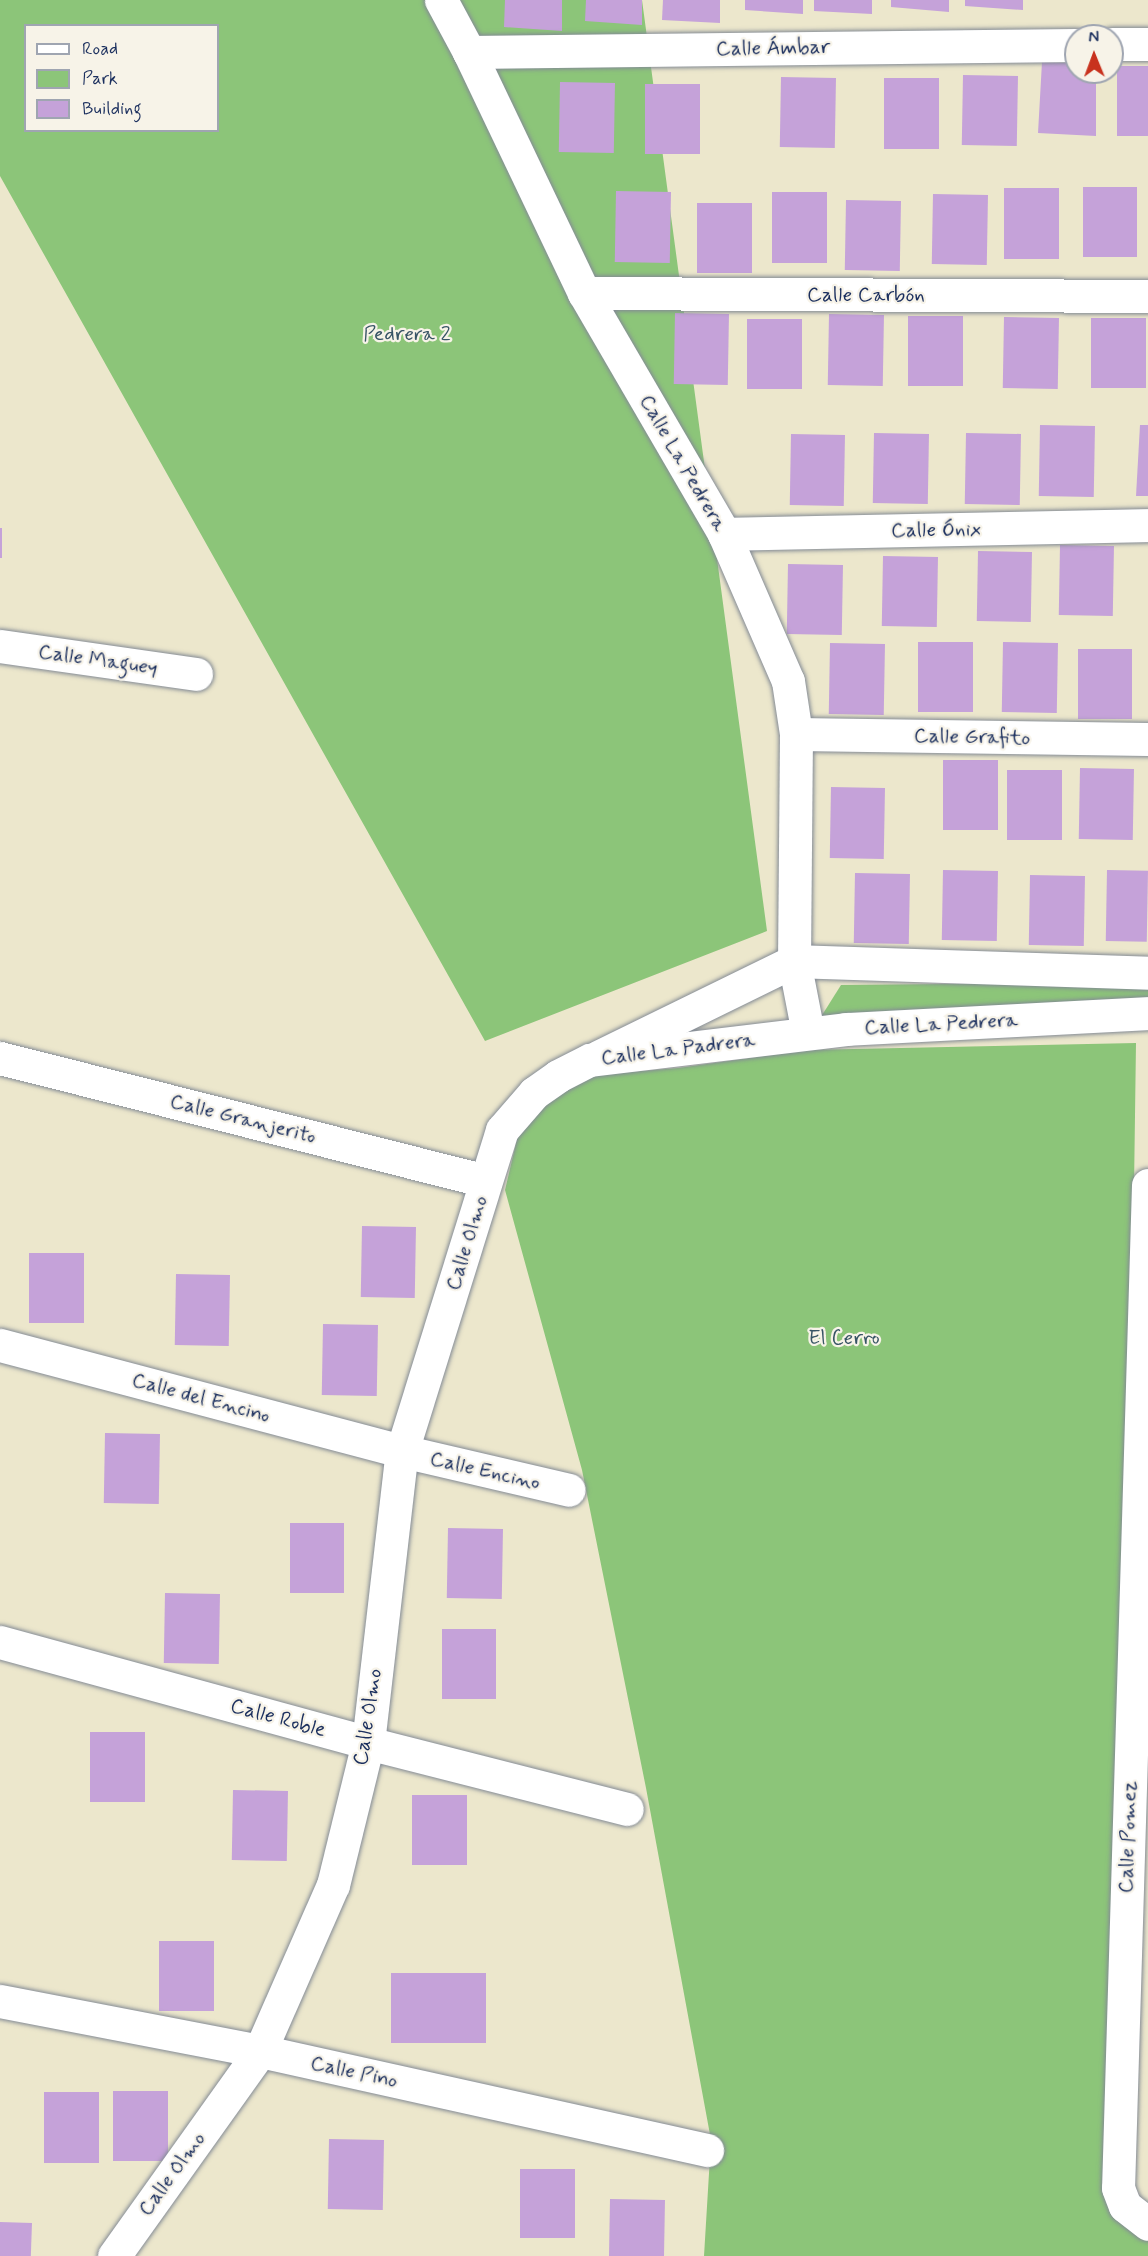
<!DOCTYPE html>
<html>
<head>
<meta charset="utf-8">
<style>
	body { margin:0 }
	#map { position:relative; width:1148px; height:2256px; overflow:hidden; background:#ece7cc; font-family:Mynerve,sans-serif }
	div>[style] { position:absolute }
	.green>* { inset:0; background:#8cc579 }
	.building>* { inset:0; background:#c5a2d9; transform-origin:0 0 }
	.roads { filter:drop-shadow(0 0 2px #848b95) drop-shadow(0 0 2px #848b95) }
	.minor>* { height:33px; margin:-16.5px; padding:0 16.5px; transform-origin:16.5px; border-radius:16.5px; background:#fff }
	.major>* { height:33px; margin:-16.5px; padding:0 16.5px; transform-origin:16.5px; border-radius:16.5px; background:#fff }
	span { translate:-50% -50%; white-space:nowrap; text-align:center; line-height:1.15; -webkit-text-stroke:4.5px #f7f3e8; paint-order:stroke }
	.street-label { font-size:21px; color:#1b2f5e }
	.park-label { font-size:21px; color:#375465 }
	.legend { position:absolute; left:24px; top:24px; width:195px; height:108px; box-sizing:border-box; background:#f7f3e8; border:2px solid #9fa5b1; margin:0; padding:8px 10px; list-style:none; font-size:18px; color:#1b2f5e }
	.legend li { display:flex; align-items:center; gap:12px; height:30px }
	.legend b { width:30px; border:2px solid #9fa5b1 }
	.north { position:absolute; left:1064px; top:24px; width:60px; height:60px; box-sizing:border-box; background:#f7f3e8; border:2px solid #9fa5b1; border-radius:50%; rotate:359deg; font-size:16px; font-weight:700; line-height:24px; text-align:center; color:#1b2f5e }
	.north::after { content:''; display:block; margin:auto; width:21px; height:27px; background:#c8321e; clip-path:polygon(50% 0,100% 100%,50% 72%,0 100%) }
</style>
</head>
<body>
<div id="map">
	<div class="green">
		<div style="clip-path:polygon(evenodd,0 0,642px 0,767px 931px,485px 1041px,0 176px,0 0,26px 26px,218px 26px,218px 130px,26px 130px,26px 26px)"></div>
		<div style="clip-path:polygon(1148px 982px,1148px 1014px,819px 1020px,841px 985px)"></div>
		<div style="clip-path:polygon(1136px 1043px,1120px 2204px,1148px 2218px,1148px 2256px,704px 2256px,711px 2140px,646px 1788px,582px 1470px,505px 1190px,517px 1139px,542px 1100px,593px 1075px,678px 1068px,806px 1050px)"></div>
	</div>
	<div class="building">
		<div style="clip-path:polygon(505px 0,562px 0,562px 31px,504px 27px)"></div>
		<div style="clip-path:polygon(586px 0,642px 0,642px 25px,585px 21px)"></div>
		<div style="clip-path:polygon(663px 0,720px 0,720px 23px,662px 20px)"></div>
		<div style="clip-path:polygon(745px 0,803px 0,803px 14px,745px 10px)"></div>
		<div style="clip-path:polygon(814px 0,872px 0,872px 14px,814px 11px)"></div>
		<div style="clip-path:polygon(891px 0,949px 0,949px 12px,891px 7px)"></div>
		<div style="clip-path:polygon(965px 0,1023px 0,1023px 10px,965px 6px)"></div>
		<div style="clip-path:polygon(1042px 62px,1076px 63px,1076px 72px,1096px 72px,1096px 136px,1038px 133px)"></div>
		<div style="left:1117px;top:66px;width:31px;height:70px"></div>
		<div style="left:963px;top:75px;width:55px;height:70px;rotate:1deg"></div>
		<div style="left:781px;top:77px;width:55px;height:70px;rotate:1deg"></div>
		<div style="left:884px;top:78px;width:55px;height:71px"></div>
		<div style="left:560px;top:82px;width:55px;height:70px;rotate:1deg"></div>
		<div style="left:645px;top:84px;width:55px;height:70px"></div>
		<div style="left:1083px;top:187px;width:54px;height:70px"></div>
		<div style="left:1004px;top:188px;width:55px;height:71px"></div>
		<div style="left:616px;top:191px;width:55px;height:71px;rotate:1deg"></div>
		<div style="left:772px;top:192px;width:55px;height:71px"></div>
		<div style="left:933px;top:194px;width:55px;height:70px;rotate:1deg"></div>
		<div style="left:846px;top:200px;width:55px;height:70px;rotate:1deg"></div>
		<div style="left:697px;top:203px;width:55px;height:70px"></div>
		<div style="left:675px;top:313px;width:54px;height:71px;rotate:1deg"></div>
		<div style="left:829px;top:314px;width:55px;height:71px;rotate:1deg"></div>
		<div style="left:908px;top:316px;width:55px;height:70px"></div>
		<div style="left:1004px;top:317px;width:55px;height:71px;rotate:1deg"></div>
		<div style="left:1091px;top:318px;width:55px;height:70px"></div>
		<div style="left:747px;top:319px;width:55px;height:70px"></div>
		<div style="left:1040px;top:425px;width:55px;height:71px;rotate:1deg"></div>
		<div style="clip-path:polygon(1140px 425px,1148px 425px,1148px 496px,1136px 496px)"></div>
		<div style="left:874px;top:433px;width:55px;height:70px;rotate:1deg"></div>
		<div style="left:966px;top:433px;width:55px;height:71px;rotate:1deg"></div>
		<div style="left:791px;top:434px;width:54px;height:71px;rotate:1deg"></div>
		<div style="left:0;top:528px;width:2px;height:30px"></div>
		<div style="left:1060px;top:545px;width:54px;height:70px;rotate:1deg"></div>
		<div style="left:978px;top:551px;width:54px;height:70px;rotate:1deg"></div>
		<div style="left:883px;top:556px;width:55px;height:70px;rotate:1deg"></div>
		<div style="left:788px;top:564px;width:55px;height:70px;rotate:1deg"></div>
		<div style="left:918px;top:642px;width:55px;height:70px"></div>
		<div style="left:1003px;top:642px;width:55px;height:70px;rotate:1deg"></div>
		<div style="left:830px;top:643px;width:55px;height:71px;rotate:1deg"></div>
		<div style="left:1078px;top:649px;width:54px;height:70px"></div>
		<div style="left:943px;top:760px;width:55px;height:70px"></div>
		<div style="left:1080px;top:768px;width:54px;height:71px;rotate:1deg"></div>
		<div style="left:1007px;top:770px;width:55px;height:70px"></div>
		<div style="left:831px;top:787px;width:54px;height:71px;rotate:1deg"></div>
		<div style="left:943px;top:870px;width:55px;height:70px;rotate:1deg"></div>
		<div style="left:1107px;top:870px;width:41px;height:71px;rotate:1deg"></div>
		<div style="left:855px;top:873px;width:55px;height:70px;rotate:1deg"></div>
		<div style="left:1030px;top:875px;width:55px;height:70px;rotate:1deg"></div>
		<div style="left:362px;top:1226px;width:54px;height:71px;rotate:1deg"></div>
		<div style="left:29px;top:1253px;width:55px;height:70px"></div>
		<div style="left:176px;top:1274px;width:54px;height:71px;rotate:1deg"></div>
		<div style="left:323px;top:1324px;width:55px;height:71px;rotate:1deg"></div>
		<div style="left:105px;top:1433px;width:55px;height:70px;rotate:1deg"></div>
		<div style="left:290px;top:1523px;width:54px;height:70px"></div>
		<div style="left:448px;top:1528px;width:55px;height:70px;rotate:1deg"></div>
		<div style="left:165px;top:1593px;width:55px;height:70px;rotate:1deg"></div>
		<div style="left:442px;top:1629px;width:54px;height:70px"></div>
		<div style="left:90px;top:1732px;width:55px;height:70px"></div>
		<div style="left:233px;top:1790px;width:55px;height:70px;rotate:1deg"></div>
		<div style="left:412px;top:1795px;width:55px;height:70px"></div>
		<div style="left:159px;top:1941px;width:55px;height:70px"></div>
		<div style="left:391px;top:1973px;width:95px;height:70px"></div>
		<div style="left:113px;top:2091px;width:55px;height:70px"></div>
		<div style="left:44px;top:2092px;width:55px;height:71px"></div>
		<div style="left:329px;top:2139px;width:55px;height:70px;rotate:1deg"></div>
		<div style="left:520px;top:2169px;width:55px;height:69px"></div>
		<div style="left:610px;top:2199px;width:55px;height:57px;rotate:1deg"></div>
		<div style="left:0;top:2222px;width:32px;height:34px;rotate:2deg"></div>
	</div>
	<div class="roads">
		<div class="minor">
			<div style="left:441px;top:0;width:59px;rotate:61.7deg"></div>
			<div style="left:469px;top:52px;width:267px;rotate:64.5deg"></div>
			<div style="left:584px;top:293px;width:279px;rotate:59.8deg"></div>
			<div style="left:724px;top:534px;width:160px;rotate:66.5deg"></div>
			<div style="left:788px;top:681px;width:54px;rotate:81.4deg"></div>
			<div style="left:796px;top:734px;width:227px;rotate:90.5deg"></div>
			<div style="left:794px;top:961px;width:218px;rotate:153.9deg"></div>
			<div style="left:1112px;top:44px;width:36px"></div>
			<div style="left:469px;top:52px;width:607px;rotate:-0.66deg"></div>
			<div style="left:584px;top:293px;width:564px;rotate:0.3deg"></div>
			<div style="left:724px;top:534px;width:424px;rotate:-1.2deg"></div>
			<div style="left:0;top:646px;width:198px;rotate:8.1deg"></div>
			<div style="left:796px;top:734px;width:352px;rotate:0.8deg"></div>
			<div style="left:0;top:1058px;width:501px;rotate:14.2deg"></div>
			<div style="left:1148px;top:1185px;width:1003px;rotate:91.71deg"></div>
			<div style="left:1118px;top:2188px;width:19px;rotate:69deg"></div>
			<div style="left:1125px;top:2206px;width:29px;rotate:38deg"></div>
			<div style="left:0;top:1345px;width:416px;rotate:14.8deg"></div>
			<div style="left:402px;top:1451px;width:171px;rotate:13.1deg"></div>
			<div style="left:0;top:1642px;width:382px;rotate:15.3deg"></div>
			<div style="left:368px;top:1743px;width:267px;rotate:14.3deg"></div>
			<div style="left:0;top:2001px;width:265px;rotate:10.9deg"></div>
			<div style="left:260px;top:2051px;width:458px;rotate:12.5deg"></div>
		</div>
		<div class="major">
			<div style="left:808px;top:1033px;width:73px;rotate:-101deg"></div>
			<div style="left:794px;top:961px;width:354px;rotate:1.9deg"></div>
			<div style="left:114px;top:2256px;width:252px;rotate:-54.5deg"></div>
			<div style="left:260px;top:2051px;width:181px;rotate:-66.3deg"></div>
			<div style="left:333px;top:1885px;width:146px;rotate:-76.2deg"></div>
			<div style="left:368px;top:1743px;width:294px;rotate:-83.4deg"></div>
			<div style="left:402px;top:1451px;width:336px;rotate:-72.7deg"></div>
			<div style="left:502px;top:1130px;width:49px;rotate:-49.1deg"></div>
			<div style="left:534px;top:1093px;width:29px;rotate:-35deg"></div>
			<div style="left:558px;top:1076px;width:36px;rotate:-27deg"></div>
			<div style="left:590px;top:1060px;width:258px;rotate:-6.9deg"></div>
			<div style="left:846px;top:1029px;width:302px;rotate:-3deg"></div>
		</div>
	</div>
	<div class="street-label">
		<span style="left:773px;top:48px;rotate:-1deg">Calle Ámbar</span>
		<span style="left:866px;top:295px">Calle Carbón</span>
		<span style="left:683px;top:463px;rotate:60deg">Calle La Pedrera</span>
		<span style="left:936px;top:530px;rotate:-1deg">Calle Ónix</span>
		<span style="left:98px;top:660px;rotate:8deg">Calle Maguey</span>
		<span style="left:972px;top:737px;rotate:1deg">Calle Grafito</span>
		<span style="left:941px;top:1024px;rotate:-3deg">Calle La Pedrera</span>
		<span style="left:678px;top:1049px;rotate:-7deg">Calle La Padrera</span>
		<span style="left:243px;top:1119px;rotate:14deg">Calle Granjerito</span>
		<span style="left:467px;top:1243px;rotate:-73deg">Calle Olmo</span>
		<span style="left:201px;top:1398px;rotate:15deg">Calle del Encino</span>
		<span style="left:485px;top:1471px;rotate:13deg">Calle Encino</span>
		<span style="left:368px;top:1717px;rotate:-81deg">Calle Olmo</span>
		<span style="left:278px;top:1718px;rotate:15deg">Calle Roble</span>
		<span style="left:1128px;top:1837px;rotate:-88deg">Calle Pomez</span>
		<span style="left:354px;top:2072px;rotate:12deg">Calle Pino</span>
		<span style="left:172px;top:2174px;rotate:-54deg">Calle Olmo</span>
	</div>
	<div class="park-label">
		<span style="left:407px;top:334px">Pedrera 2</span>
		<span style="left:844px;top:1338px">El Cerro</span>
	</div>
	<ul class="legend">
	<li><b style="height:8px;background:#fff"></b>Road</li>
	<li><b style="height:16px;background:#8cc579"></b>Park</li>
	<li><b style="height:16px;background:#c5a2d9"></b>Building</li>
	</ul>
	<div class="north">N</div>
</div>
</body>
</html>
